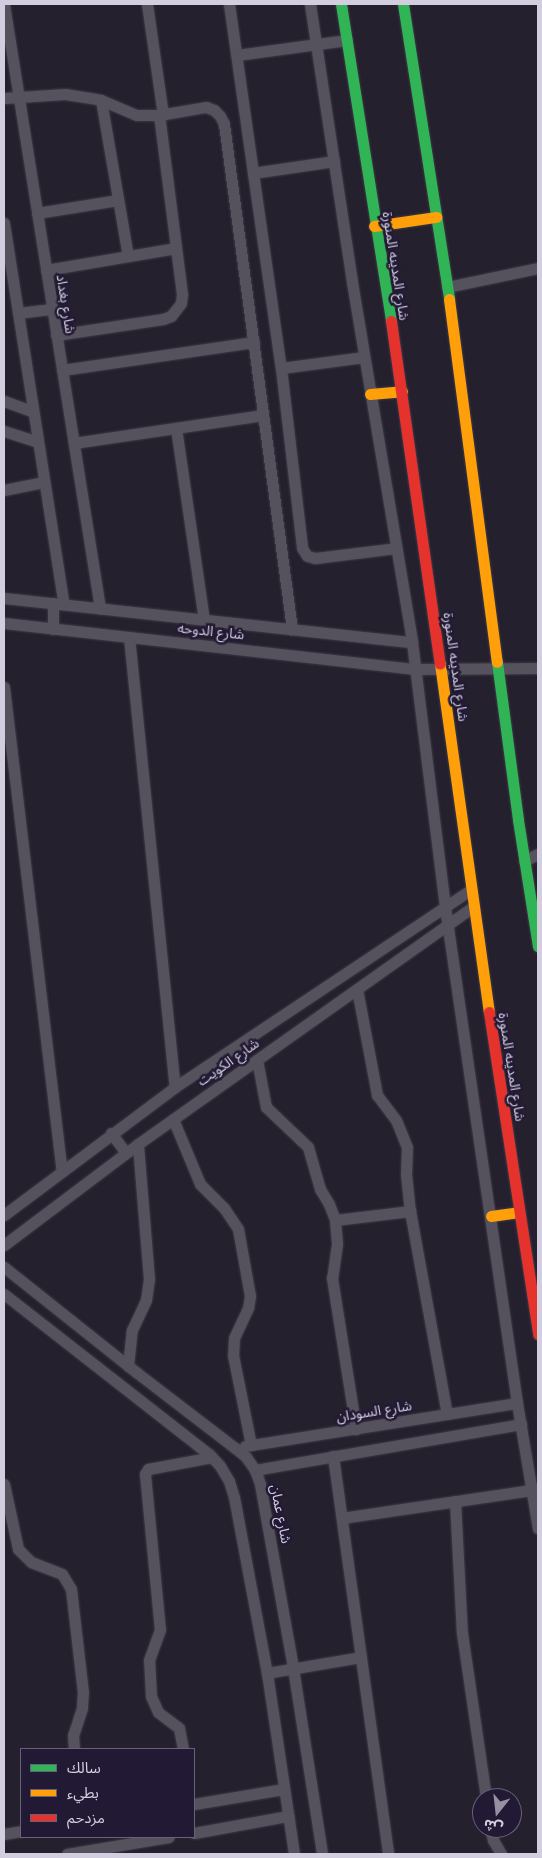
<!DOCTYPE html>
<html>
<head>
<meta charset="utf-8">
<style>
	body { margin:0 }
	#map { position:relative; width:542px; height:1858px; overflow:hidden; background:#24202e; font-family:Helvetica,"Noto Sans Arabic",sans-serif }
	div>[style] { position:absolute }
	.roads { filter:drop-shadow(0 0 1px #3d3a46) drop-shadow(0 0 1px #3d3a46) }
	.street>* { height:11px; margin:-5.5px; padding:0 5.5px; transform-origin:5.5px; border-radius:5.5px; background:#55525d }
	.fast>* { height:11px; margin:-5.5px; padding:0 5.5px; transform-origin:5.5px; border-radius:5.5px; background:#30b455 }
	.slow>* { height:11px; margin:-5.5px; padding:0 5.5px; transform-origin:5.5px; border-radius:5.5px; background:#ff9f0a }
	.jam>* { height:11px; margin:-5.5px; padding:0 5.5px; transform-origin:5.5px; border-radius:5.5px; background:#e5322d }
	span { translate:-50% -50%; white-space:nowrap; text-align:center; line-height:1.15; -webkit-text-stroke:5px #221a34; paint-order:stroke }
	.street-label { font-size:14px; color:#d2cee0 }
	.frame { position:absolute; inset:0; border:5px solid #d2cee0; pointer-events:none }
	.legend { position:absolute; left:20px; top:1748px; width:175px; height:90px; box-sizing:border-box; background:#221a34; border:1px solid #686279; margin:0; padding:6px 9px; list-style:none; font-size:15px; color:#d2cee0 }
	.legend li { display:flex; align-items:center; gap:10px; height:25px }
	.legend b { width:25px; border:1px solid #686279 }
	.north { position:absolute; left:472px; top:1788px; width:50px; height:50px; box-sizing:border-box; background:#221a34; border:1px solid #686279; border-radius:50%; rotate:196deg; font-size:14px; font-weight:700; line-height:20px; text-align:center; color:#d2cee0 }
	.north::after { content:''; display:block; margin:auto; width:18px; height:22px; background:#9591a2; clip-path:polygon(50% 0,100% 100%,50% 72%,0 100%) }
</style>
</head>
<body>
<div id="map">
	<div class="roads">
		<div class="street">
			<div style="left:4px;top:4px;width:612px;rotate:80.97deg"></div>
			<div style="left:147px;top:4px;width:112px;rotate:81.8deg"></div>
			<div style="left:229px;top:4px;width:368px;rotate:81.9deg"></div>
			<div style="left:281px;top:368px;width:181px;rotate:83.3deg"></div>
			<div style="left:302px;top:548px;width:9px;rotate:58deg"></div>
			<div style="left:307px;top:556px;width:8px;rotate:14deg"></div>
			<div style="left:315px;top:558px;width:82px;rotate:-7deg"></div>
			<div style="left:310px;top:4px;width:281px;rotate:81.4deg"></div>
			<div style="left:352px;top:282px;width:365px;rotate:80.5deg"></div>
			<div style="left:412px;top:642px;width:267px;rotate:82.9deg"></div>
			<div style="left:445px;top:907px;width:501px;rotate:81.74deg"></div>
			<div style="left:517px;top:1403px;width:127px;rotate:80.5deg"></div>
			<div style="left:237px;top:55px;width:111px;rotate:-7.8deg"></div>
			<div style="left:4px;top:98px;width:61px;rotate:-3.8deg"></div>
			<div style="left:65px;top:94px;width:36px;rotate:9deg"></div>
			<div style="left:101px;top:100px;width:39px;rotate:23deg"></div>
			<div style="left:137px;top:115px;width:22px"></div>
			<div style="left:159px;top:115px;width:48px;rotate:-9.7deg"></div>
			<div style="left:206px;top:107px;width:9px;rotate:21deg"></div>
			<div style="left:214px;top:110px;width:8px;rotate:45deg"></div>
			<div style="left:220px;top:116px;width:9px;rotate:63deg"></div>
			<div style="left:224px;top:124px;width:510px;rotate:82.33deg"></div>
			<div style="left:101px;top:100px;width:158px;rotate:80.2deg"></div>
			<div style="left:253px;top:173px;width:82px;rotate:-8.4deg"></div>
			<div style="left:37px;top:213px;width:82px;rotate:-9.1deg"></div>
			<div style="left:4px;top:223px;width:386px;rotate:81.1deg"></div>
			<div style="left:46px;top:270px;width:132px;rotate:-9.6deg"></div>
			<div style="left:447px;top:287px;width:93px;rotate:-11.8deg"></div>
			<div style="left:18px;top:313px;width:34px;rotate:-7deg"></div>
			<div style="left:56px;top:335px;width:108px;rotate:-8.5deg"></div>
			<div style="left:163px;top:319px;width:9px;rotate:-21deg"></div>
			<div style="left:171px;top:316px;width:16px;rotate:-52deg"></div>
			<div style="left:181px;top:303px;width:9px;rotate:-84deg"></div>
			<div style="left:182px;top:294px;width:180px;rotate:-97.3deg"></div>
			<div style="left:281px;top:368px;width:84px;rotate:-7.5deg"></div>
			<div style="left:62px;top:370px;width:194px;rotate:-8.3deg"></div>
			<div style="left:4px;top:401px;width:30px;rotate:20deg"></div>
			<div style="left:176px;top:428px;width:193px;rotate:81.7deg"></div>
			<div style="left:4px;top:431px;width:35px;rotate:18deg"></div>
			<div style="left:74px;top:443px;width:191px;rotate:-8.4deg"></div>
			<div style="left:4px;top:490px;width:41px;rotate:-11.3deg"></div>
			<div style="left:4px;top:598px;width:410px;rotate:6.2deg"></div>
			<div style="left:4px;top:623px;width:414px;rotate:6.4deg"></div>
			<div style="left:415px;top:669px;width:123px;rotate:-0.5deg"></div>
			<div style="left:53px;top:629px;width:26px;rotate:-90deg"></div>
			<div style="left:129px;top:637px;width:452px;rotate:84.2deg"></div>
			<div style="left:4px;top:687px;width:487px;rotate:83.2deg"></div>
			<div style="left:524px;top:861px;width:16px;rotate:-27deg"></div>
			<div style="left:357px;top:989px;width:108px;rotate:79.3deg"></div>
			<div style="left:377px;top:1095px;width:31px;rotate:53deg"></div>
			<div style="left:396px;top:1120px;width:29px;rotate:68deg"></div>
			<div style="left:407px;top:1147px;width:27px;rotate:92deg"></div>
			<div style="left:406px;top:1174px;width:37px;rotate:84deg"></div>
			<div style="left:410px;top:1211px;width:206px;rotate:79.7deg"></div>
			<div style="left:257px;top:1060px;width:48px;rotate:79.2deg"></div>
			<div style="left:266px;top:1107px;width:58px;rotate:43.6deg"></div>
			<div style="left:308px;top:1147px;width:44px;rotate:74.1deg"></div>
			<div style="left:320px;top:1189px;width:17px;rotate:59deg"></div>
			<div style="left:329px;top:1204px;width:17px;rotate:69deg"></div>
			<div style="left:335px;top:1220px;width:24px;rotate:85deg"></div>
			<div style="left:337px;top:1244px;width:34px;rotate:98deg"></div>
			<div style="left:332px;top:1278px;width:153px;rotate:81deg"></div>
			<div style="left:173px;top:1119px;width:70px;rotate:67.4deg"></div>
			<div style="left:200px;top:1184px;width:34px;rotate:45deg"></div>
			<div style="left:224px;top:1208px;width:25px;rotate:56deg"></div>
			<div style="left:238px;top:1229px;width:68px;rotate:79.8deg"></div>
			<div style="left:250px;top:1296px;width:12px;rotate:99deg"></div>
			<div style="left:248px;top:1308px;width:33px;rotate:115deg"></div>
			<div style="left:234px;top:1338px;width:17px;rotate:93deg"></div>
			<div style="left:233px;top:1355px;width:92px;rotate:78.7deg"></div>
			<div style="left:111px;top:1133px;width:25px;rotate:53deg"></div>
			<div style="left:4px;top:1215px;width:214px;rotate:-36.8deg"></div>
			<div style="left:175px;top:1087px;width:355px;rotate:-33.7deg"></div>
			<div style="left:335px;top:1220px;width:76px;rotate:-6.8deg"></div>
			<div style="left:4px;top:1245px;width:168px;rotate:-37deg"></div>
			<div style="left:138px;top:1144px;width:410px;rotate:-35.3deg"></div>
			<div style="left:4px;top:1267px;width:169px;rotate:38.5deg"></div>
			<div style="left:136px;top:1372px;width:125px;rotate:37.5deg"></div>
			<div style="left:235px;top:1448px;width:14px;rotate:39deg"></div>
			<div style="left:246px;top:1457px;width:16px;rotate:55deg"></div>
			<div style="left:255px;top:1470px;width:15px;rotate:70deg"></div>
			<div style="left:260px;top:1484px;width:187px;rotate:79.8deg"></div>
			<div style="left:293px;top:1668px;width:188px;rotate:81.1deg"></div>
			<div style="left:4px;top:1294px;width:260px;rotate:38deg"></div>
			<div style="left:209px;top:1454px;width:16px;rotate:47deg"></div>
			<div style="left:220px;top:1466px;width:17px;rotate:59deg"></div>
			<div style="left:229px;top:1481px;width:17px;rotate:73deg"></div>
			<div style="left:234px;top:1497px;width:179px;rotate:79.4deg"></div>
			<div style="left:267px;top:1673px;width:183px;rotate:81.5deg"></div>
			<div style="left:128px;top:1366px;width:36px;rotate:-84deg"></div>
			<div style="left:132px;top:1330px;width:33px;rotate:-65deg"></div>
			<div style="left:146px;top:1300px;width:21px;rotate:-82deg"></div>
			<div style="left:149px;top:1279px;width:135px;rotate:-94.7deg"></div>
			<div style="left:245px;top:1446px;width:275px;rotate:-9deg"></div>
			<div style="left:333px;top:1456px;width:402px;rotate:82.1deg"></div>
			<div style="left:255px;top:1470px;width:270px;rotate:-9.8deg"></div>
			<div style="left:4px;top:1484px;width:66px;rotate:77.8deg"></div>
			<div style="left:18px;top:1549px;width:18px;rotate:45deg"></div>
			<div style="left:31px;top:1562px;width:33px;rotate:21deg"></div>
			<div style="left:62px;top:1574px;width:17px;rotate:59deg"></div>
			<div style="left:71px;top:1589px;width:104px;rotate:83.4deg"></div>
			<div style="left:83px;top:1692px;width:16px;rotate:94deg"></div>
			<div style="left:82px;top:1708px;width:28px;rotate:108deg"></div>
			<div style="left:73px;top:1735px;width:14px;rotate:86deg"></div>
			<div style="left:455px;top:1501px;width:132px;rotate:87deg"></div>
			<div style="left:462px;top:1633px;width:167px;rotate:81.7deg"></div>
			<div style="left:342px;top:1518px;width:198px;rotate:-8.4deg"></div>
			<div style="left:267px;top:1673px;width:95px;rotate:-9.7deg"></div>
			<div style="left:183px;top:1749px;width:21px;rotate:-101deg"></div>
			<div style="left:179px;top:1728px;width:26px;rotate:-143deg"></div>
			<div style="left:158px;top:1712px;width:17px;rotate:-114deg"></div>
			<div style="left:151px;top:1696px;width:36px;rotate:-93deg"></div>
			<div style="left:149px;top:1660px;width:32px;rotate:-70deg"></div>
			<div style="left:160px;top:1630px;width:157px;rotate:-95.5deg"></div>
			<div style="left:145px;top:1474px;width:6px;rotate:-59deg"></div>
			<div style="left:148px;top:1469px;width:65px;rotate:-10.6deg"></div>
			<div style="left:194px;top:1804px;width:91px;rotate:-9.5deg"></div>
			<div style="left:490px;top:1828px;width:12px;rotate:76deg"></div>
			<div style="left:493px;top:1840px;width:16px;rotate:60deg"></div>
			<div style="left:194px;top:1833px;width:96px;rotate:-10.3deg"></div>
			<div style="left:4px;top:1834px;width:17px;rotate:-10deg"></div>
			<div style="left:67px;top:1854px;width:103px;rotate:-9.5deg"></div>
		</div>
		<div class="fast">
			<div style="left:341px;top:4px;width:321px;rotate:81deg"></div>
			<div style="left:403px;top:4px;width:299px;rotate:81.1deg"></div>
			<div style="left:497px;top:662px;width:159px;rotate:82.4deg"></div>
			<div style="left:518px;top:820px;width:128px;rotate:81deg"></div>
		</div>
		<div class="slow">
			<div style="left:374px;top:226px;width:63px;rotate:-8.3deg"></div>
			<div style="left:449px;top:299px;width:366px;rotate:82.5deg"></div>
			<div style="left:370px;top:394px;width:32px;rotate:-5deg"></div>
			<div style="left:440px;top:664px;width:351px;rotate:82deg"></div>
			<div style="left:491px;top:1216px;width:28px;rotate:-8deg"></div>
		</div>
		<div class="jam">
			<div style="left:391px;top:321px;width:346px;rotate:81.9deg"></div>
			<div style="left:489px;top:1012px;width:326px;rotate:81.3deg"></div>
		</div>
	</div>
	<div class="street-label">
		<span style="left:396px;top:266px;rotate:81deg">شارع المدينه المنورة</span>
		<span style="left:66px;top:304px;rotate:81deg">شارع بغداد</span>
		<span style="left:211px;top:631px;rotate:6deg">شارع الدوحه</span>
		<span style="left:456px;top:667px;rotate:82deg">شارع المدينه المنورة</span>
		<span style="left:228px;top:1062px;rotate:-35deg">شارع الكويت</span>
		<span style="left:512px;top:1067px;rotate:81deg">شارع المدينه المنورة</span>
		<span style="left:374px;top:1411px;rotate:-9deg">شارع السودان</span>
		<span style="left:281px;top:1514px;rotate:79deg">شارع عمان</span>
	</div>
	<div class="frame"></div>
	<ul class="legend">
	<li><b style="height:6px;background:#30b455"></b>سالك</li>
	<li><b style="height:6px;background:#ff9f0a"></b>بطيء</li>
	<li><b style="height:6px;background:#e5322d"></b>مزدحم</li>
	</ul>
	<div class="north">ش</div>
</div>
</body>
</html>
